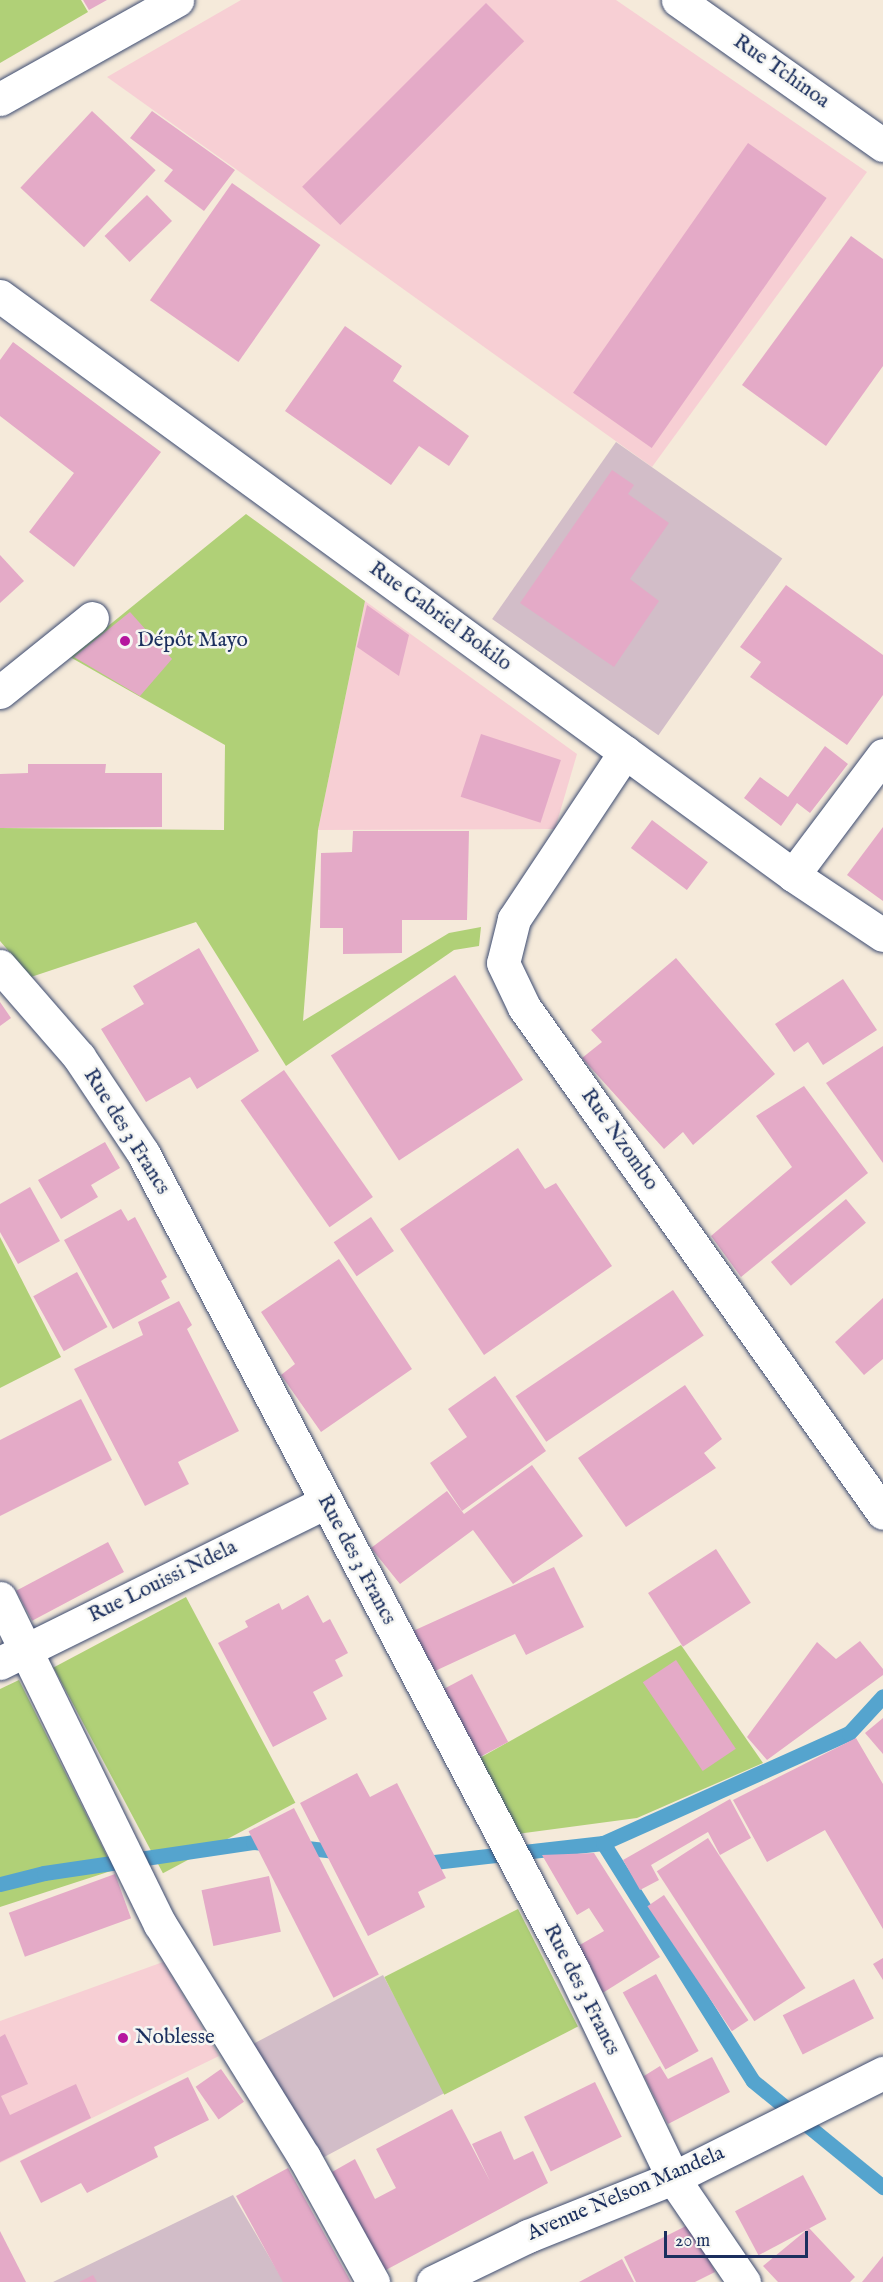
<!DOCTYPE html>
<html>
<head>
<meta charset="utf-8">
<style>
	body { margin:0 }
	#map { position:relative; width:883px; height:2282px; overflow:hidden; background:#f5eada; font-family:"IM FELL English",serif }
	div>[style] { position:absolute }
	.built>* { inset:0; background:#f7cfd4 }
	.industrial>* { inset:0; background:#d2bdc8; transform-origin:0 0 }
	.green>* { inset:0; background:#b0d077; transform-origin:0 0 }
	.stream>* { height:15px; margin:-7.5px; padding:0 7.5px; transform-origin:7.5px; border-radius:7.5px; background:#55a4ce }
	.building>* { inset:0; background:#e4aac7; transform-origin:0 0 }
	.roads { filter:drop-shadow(0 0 2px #3c4b71) drop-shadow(0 0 2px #3c4b71) }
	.minor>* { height:33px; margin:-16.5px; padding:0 16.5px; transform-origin:16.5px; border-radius:16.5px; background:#fff }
	.tertiary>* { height:33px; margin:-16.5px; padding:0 16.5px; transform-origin:16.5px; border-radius:16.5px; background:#fff }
	.dots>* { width:16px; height:16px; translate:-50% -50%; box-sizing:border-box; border:3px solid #f6f6f2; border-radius:50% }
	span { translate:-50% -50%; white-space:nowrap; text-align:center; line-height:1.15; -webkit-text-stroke:5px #f6f6f2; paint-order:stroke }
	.street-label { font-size:21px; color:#1b2f5e }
	.poi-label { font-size:21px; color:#1b2f5e }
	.left { translate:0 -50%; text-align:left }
	.scale { position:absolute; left:664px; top:2231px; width:144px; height:27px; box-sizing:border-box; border:3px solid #1b2f5e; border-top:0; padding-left:8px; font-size:18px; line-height:21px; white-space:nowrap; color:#1b2f5e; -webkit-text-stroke:4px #f6f6f2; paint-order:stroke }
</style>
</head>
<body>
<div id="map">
	<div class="built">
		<div style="clip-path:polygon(241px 0,616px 0,867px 172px,652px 467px,107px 77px)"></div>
		<div style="clip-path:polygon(365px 601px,577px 754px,555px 829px,318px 830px)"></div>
		<div style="clip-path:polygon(163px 1962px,219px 2056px,0 2163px,0 2021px)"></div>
	</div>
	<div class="industrial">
		<div style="left:616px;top:442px;width:203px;height:216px;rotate:35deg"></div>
		<div style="left:383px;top:1975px;width:133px;height:148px;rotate:62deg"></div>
		<div style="clip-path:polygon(233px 2195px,284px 2282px,53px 2282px)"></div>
	</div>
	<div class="green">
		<div style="clip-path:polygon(0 0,81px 0,88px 12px,0 63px)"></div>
		<div style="clip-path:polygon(246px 514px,365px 601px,318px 830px,303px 1021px,449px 933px,481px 927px,479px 946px,454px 950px,286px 1066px,196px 922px,31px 977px,0 941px,0 828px,224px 830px,225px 745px,70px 657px)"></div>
		<div style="clip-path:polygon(0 1237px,61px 1357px,0 1388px)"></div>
		<div style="left:186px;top:1597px;width:233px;height:150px;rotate:62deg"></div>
		<div style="clip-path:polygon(681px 1645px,763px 1763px,637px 1818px,517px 1834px,478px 1759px)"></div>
		<div style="clip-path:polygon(19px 1680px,114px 1870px,0 1907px,0 1689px)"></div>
		<div style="left:518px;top:1909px;width:132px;height:150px;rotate:63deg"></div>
	</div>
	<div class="stream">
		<div style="left:603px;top:1843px;width:281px;rotate:57.8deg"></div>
		<div style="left:753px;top:2081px;width:168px;rotate:39.2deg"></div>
		<div style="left:418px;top:1861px;width:16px;rotate:4deg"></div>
		<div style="left:434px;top:1862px;width:170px;rotate:-6.4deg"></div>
		<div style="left:603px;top:1843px;width:269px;rotate:-24.1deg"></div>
		<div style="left:849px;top:1733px;width:50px;rotate:-47.4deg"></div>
		<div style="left:0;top:1884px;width:45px;rotate:-14deg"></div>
		<div style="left:44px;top:1873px;width:211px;rotate:-8.4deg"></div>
		<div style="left:253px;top:1842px;width:92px;rotate:6.3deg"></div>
	</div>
	<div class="building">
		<div style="clip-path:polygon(83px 0,107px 0,89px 10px)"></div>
		<div style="left:486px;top:3px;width:54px;height:260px;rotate:45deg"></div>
		<div style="left:92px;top:111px;width:87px;height:105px;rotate:43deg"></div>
		<div style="clip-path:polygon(152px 111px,235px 170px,204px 211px,164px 181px,173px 170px,130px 138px)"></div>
		<div style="left:748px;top:143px;width:96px;height:305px;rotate:35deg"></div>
		<div style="left:232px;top:183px;width:108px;height:143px;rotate:35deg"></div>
		<div style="left:147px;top:195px;width:36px;height:59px;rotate:46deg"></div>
		<div style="clip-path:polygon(851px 236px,883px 259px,883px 366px,826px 446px,742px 385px)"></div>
		<div style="clip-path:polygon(345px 326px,402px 366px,393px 381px,469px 436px,449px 466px,419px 446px,391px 485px,285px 411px)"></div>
		<div style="clip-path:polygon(13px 342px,161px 452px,74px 567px,29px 532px,74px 473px,0 416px,0 360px)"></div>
		<div style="clip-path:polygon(612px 470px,634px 485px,628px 494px,669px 523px,630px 579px,659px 601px,614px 667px,520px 603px)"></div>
		<div style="clip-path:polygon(0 555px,24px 581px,0 603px)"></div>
		<div style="clip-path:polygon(786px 585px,883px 655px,883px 695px,847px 745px,750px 677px,761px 662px,740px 647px)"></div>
		<div style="clip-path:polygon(367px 605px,409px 635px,399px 676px,357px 647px)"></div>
		<div style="clip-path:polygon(130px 612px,172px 659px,140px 696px,74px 657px)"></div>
		<div style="left:481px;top:734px;width:84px;height:66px;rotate:18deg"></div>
		<div style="clip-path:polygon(825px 746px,848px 764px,810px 813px,797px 803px,781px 826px,744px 798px,760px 777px,788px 797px)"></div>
		<div style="clip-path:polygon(28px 764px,106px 764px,105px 773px,162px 773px,162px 827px,0 828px,0 774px,28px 773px)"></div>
		<div style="left:652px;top:820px;width:70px;height:35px;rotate:37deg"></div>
		<div style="clip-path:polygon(883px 827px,883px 901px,847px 875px)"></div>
		<div style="clip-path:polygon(353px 831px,469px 831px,467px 920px,402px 920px,402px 953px,343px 954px,343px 928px,320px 928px,321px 853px,352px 852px)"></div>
		<div style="clip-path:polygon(199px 948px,259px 1051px,197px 1089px,190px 1077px,146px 1102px,101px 1029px,144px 1004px,133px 986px)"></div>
		<div style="clip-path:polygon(676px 958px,775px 1074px,693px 1145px,683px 1132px,664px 1149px,582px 1058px,602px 1042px,591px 1030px)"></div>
		<div style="left:455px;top:975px;width:125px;height:148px;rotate:57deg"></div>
		<div style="clip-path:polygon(843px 979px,877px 1030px,823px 1065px,808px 1042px,794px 1052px,775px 1024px)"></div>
		<div style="clip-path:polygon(0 1002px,11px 1018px,0 1026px)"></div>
		<div style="clip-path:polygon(883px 1046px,883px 1163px,826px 1083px)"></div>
		<div style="left:284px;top:1070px;width:155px;height:53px;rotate:55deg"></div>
		<div style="clip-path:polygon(804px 1086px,868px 1173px,741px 1277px,711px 1236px,792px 1167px,756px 1116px)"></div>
		<div style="clip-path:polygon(105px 1142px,120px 1168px,91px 1185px,98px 1197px,61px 1219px,38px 1180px)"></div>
		<div style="clip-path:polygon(518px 1148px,545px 1189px,556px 1183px,612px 1266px,484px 1355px,400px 1229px)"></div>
		<div style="clip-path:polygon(30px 1187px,60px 1241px,18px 1264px,0 1232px,0 1204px)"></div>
		<div style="left:846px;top:1199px;width:31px;height:98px;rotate:50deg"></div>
		<div style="clip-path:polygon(121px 1209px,128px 1221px,135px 1217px,167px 1277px,161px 1281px,170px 1298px,113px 1329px,64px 1240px)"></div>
		<div style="left:371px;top:1217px;width:41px;height:45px;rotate:56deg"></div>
		<div style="clip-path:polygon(339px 1259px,412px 1369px,321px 1432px,281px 1375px,295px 1364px,261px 1312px)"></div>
		<div style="left:77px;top:1272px;width:63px;height:50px;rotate:61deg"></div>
		<div style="left:673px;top:1290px;width:55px;height:190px;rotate:56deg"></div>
		<div style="clip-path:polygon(883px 1298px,883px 1359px,864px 1375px,835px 1342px)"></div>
		<div style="clip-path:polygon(179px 1301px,192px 1325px,187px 1329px,239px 1431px,178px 1462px,189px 1484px,145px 1506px,74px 1369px,143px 1335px,138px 1322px)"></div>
		<div style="clip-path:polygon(495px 1376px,546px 1451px,462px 1511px,430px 1463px,467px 1437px,448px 1409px)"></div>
		<div style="clip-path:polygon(685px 1385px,722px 1439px,704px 1453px,716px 1468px,626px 1527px,578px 1458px)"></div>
		<div style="clip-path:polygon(81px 1399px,112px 1460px,0 1516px,0 1440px)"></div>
		<div style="clip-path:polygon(532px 1465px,583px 1536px,513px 1584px,473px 1530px,400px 1584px,371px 1548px,447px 1491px,464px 1514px)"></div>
		<div style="left:108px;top:1542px;width:34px;height:104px;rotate:62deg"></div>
		<div style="left:716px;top:1549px;width:64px;height:81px;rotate:57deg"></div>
		<div style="clip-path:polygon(554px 1567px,584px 1627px,526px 1655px,515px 1634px,435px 1671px,413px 1631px)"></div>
		<div style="clip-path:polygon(308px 1595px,323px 1623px,330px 1619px,348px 1653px,335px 1660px,343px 1676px,313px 1692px,327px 1719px,273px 1747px,218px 1643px,248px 1627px,245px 1621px,279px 1603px,282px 1610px)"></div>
		<div style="clip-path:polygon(860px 1641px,883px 1669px,883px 1675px,767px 1760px,747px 1737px,817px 1642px,836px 1659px)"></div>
		<div style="left:676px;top:1660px;width:107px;height:40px;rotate:56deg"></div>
		<div style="left:472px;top:1674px;width:77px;height:32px;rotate:62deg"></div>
		<div style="clip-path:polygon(883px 1718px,883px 1754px,865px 1733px)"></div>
		<div style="clip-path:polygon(856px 1738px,883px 1784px,883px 1929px,825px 1830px,767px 1862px,733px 1800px)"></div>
		<div style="clip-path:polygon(357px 1773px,370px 1797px,397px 1783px,446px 1878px,418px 1892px,425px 1907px,368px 1936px,300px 1803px)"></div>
		<div style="clip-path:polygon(730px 1799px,751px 1838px,720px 1855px,708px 1832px,651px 1865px,659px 1880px,640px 1890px,623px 1860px)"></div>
		<div style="left:294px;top:1808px;width:187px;height:51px;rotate:63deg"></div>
		<div style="left:708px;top:1838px;width:179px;height:61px;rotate:57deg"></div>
		<div style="clip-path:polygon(594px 1853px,660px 1957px,601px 1994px,578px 1946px,604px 1931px,589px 1908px,577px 1915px,542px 1855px)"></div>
		<div style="left:115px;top:1874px;width:47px;height:113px;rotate:70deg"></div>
		<div style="left:269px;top:1876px;width:57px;height:69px;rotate:78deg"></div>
		<div style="left:664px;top:1895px;width:151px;height:20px;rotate:56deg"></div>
		<div style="clip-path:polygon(883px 1958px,883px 1980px,873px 1964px)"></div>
		<div style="left:656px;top:1974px;width:88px;height:38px;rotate:61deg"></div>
		<div style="left:854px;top:1979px;width:44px;height:80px;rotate:63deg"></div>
		<div style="clip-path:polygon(5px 2034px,28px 2084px,1px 2096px,10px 2115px,76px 2084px,91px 2118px,0 2162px,0 2037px)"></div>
		<div style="clip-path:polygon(712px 2057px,730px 2092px,668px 2124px,644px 2076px,660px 2066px,668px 2079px)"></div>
		<div style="left:221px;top:2069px;width:40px;height:31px;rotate:55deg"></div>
		<div style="clip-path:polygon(188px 2077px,209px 2120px,154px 2147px,158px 2157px,87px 2193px,81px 2183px,41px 2203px,20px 2161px)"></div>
		<div style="left:595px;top:2082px;width:61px;height:79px;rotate:64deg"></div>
		<div style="clip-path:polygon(452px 2109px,490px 2181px,472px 2144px,501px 2131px,514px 2160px,533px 2151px,548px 2183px,384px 2271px,332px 2172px,355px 2159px,375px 2199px,396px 2188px,376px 2149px)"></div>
		<div style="clip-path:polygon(288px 2168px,351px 2282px,283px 2282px,236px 2196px)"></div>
		<div style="left:803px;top:2175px;width:50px;height:77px;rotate:62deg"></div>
		<div style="clip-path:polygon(692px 2223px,715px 2272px,695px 2282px,636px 2282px,624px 2257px)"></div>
		<div style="clip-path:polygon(809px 2228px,855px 2277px,850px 2282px,778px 2282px,763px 2266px)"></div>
		<div style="clip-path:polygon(0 2231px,26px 2282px,0 2282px)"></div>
		<div style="clip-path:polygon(883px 2256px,883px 2282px,862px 2282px)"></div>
		<div style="clip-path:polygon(622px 2259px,634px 2282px,579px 2282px)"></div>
		<div style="clip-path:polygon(93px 2275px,97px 2282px,79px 2282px)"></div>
	</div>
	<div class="roads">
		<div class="minor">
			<div style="left:678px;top:0;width:251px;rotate:35.3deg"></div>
			<div style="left:0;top:99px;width:203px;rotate:-29.2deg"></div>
			<div style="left:0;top:296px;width:982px;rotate:36.13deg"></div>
			<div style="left:793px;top:875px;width:108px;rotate:33.7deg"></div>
			<div style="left:0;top:692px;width:118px;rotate:-38.8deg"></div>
			<div style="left:625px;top:752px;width:201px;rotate:123.6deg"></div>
			<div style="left:514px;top:919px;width:45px;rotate:104deg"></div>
			<div style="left:503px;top:963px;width:49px;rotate:64.5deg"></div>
			<div style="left:524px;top:1007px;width:620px;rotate:54.64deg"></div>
			<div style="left:793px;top:875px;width:150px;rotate:-53.1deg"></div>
			<div style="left:0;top:966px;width:121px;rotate:49deg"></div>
			<div style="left:79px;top:1057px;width:115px;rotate:56.3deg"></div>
			<div style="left:143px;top:1153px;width:923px;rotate:62.24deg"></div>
			<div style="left:573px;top:1970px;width:231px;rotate:64.3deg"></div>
			<div style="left:673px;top:2178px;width:126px;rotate:55.7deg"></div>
			<div style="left:0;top:1598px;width:363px;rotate:63.9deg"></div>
			<div style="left:160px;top:1924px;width:274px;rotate:58.3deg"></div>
			<div style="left:304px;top:2157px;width:143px;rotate:61.1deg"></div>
			<div style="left:0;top:1663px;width:364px;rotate:-26.3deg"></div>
		</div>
		<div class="tertiary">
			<div style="left:433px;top:2282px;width:106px;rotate:-25.8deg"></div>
			<div style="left:528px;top:2236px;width:156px;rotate:-21.8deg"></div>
			<div style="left:673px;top:2178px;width:235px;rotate:-26.6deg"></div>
		</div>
	</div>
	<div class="dots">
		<div style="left:125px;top:641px;background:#b5179e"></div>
		<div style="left:123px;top:2038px;background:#b5179e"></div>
	</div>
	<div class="street-label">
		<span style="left:781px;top:72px;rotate:35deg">Rue Tchinoa</span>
		<span style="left:440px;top:617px;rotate:36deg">Rue Gabriel Bokilo</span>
		<span style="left:126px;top:1132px;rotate:58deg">Rue des 3 Francs</span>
		<span style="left:619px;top:1140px;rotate:55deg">Rue Nzombo</span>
		<span style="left:356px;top:1560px;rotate:62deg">Rue des 3 Francs</span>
		<span style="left:163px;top:1582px;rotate:-26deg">Rue Louissi Ndela</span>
		<span style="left:581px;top:1990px;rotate:63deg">Rue des 3 Francs</span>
		<span style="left:626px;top:2194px;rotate:-23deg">Avenue Nelson Mandela</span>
	</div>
	<div class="poi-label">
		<span class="left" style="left:137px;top:641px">Dépôt Mayo</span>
		<span class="left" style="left:135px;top:2038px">Noblesse</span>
	</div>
	<div class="scale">20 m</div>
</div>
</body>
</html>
